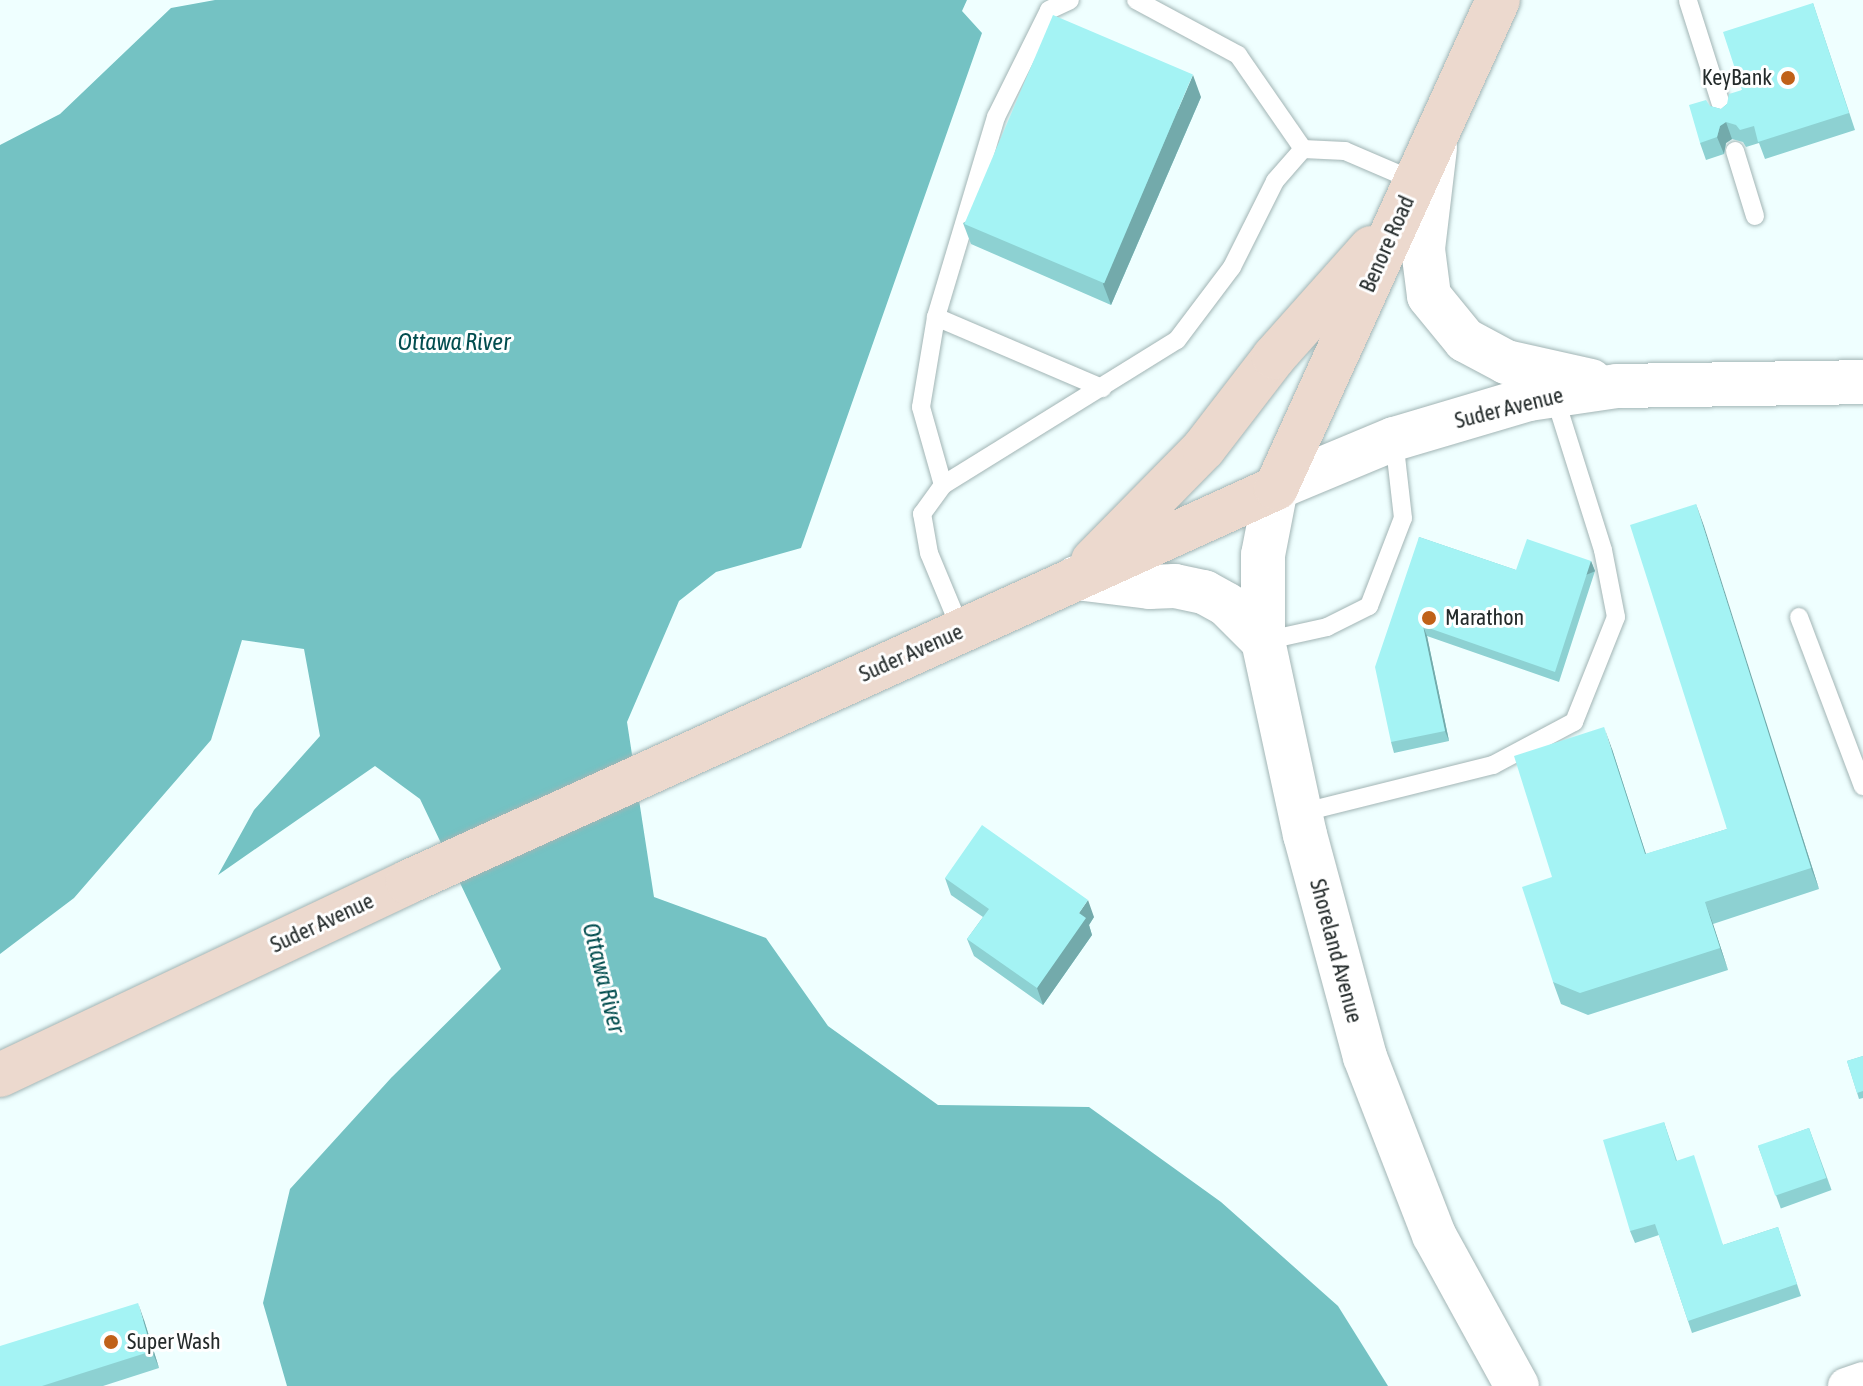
<!DOCTYPE html>
<html>
<head>
<meta charset="utf-8">
<style>
	body { margin:0 }
	#map { position:relative; width:1863px; height:1386px; overflow:hidden; background:#efffff; font-family:"Asap Condensed",sans-serif }
	div>[style] { position:absolute }
	.water>* { inset:0; background:#74c2c3 }
	.roads { filter:drop-shadow(0 0 2px #a2b5b5) drop-shadow(0 0 2px #a2b5b5) }
	.service>* { height:18px; margin:-9px; padding:0 9px; transform-origin:9px; border-radius:9px; background:#fff }
	.minor>* { height:36px; margin:-18px; padding:0 18px; transform-origin:18px; border-radius:18px; background:#fff }
	.tertiary>* { height:44px; margin:-22px; padding:0 22px; transform-origin:22px; border-radius:22px; background:#fff }
	.secondary>* { height:44px; margin:-22px; padding:0 22px; transform-origin:22px; border-radius:22px; background:#ecd9ce }
	.wall>* { inset:0; background:#8dd1d2; transform-origin:0 0 }
	.shaded-wall>* { inset:0; background:#73aaab; transform-origin:0 0 }
	.building>* { inset:0; background:#a4f3f4; transform-origin:0 0 }
	.dots>* { width:22px; height:22px; translate:-50% -50%; box-sizing:border-box; border:4px solid #fff; border-radius:50% }
	span { translate:-50% -50%; white-space:nowrap; text-align:center; line-height:1.15; -webkit-text-stroke:6px #fff; paint-order:stroke }
	.poi-label { font-size:22px; color:#242b2b }
	.right { translate:-100% -50%; text-align:right }
	.left { translate:0 -50%; text-align:left }
	.street-label { font-size:22px; color:#242b2b }
	.water-label { font-size:24px; color:#024d4f; font-style:italic }
</style>
</head>
<body>
<div id="map">
	<div class="water">
		<div style="clip-path:polygon(215px 0,967px 0,962px 11px,982px 33px,801px 548px,716px 572px,679px 601px,627px 722px,654px 897px,766px 938px,828px 1026px,938px 1105px,1089px 1107px,1221px 1202px,1338px 1306px,1388px 1386px,287px 1386px,263px 1303px,290px 1189px,391px 1078px,501px 969px,420px 799px,375px 766px,218px 875px,254px 810px,320px 736px,304px 649px,242px 640px,211px 740px,74px 898px,0 954px,0 145px,60px 114px,171px 8px)"></div>
	</div>
	<div class="roads">
		<div class="service">
			<div style="left:1136px;top:0;width:116px;rotate:28.3deg"></div>
			<div style="left:1238px;top:55px;width:114px;rotate:55.3deg"></div>
			<div style="left:1688px;top:1px;width:119px;rotate:72.3deg"></div>
			<div style="left:1735px;top:151px;width:68px;rotate:72.9deg"></div>
			<div style="left:936px;top:317px;width:181px;rotate:23.2deg"></div>
			<div style="left:943px;top:485px;width:81px;rotate:-105.8deg"></div>
			<div style="left:921px;top:407px;width:91px;rotate:-80.5deg"></div>
			<div style="left:936px;top:317px;width:209px;rotate:-73.3deg"></div>
			<div style="left:996px;top:117px;width:119px;rotate:-63.6deg"></div>
			<div style="left:1049px;top:10px;width:23px;rotate:-25deg"></div>
			<div style="left:1799px;top:617px;width:181px;rotate:69.3deg"></div>
			<div style="left:961px;top:630px;width:83px;rotate:-112.6deg"></div>
			<div style="left:929px;top:553px;width:40px;rotate:-100deg"></div>
			<div style="left:922px;top:514px;width:36px;rotate:-54deg"></div>
			<div style="left:943px;top:485px;width:275px;rotate:-31.8deg"></div>
			<div style="left:1177px;top:340px;width:91px;rotate:-53deg"></div>
			<div style="left:1232px;top:267px;width:96px;rotate:-63.4deg"></div>
			<div style="left:1275px;top:181px;width:43px;rotate:-48.8deg"></div>
			<div style="left:1303px;top:149px;width:42px;rotate:2.7deg"></div>
			<div style="left:1345px;top:151px;width:76px;rotate:23.2deg"></div>
			<div style="left:1264px;top:641px;width:65px;rotate:-12.5deg"></div>
			<div style="left:1327px;top:627px;width:47px;rotate:-26.6deg"></div>
			<div style="left:1369px;top:606px;width:94px;rotate:-68.9deg"></div>
			<div style="left:1403px;top:518px;width:80px;rotate:-96.5deg"></div>
			<div style="left:1300px;top:813px;width:199px;rotate:-14deg"></div>
			<div style="left:1493px;top:765px;width:92px;rotate:-28deg"></div>
			<div style="left:1574px;top:722px;width:113px;rotate:-68.2deg"></div>
			<div style="left:1616px;top:617px;width:68px;rotate:-101deg"></div>
			<div style="left:1603px;top:550px;width:163px;rotate:-107.5deg"></div>
		</div>
		<div class="minor">
			<div style="left:1846px;top:1386px;width:18px;rotate:-19deg"></div>
		</div>
		<div class="tertiary">
			<div style="left:1435px;top:148px;width:102px;rotate:96.8deg"></div>
			<div style="left:1423px;top:249px;width:47px;rotate:82.7deg"></div>
			<div style="left:1429px;top:296px;width:57px;rotate:50.7deg"></div>
			<div style="left:1465px;top:340px;width:47px;rotate:28.2deg"></div>
			<div style="left:1506px;top:362px;width:87px;rotate:12.6deg"></div>
			<div style="left:1076px;top:578px;width:74px;rotate:7deg"></div>
			<div style="left:1149px;top:587px;width:26px;rotate:-2deg"></div>
			<div style="left:1175px;top:586px;width:30px;rotate:12deg"></div>
			<div style="left:1204px;top:592px;width:26px;rotate:29deg"></div>
			<div style="left:1227px;top:605px;width:51px;rotate:45deg"></div>
			<div style="left:1517px;top:1386px;width:172px;rotate:-118.8deg"></div>
			<div style="left:1434px;top:1235px;width:191px;rotate:-111.2deg"></div>
			<div style="left:1365px;top:1057px;width:230px;rotate:-105.1deg"></div>
			<div style="left:1305px;top:835px;width:198px;rotate:-102.2deg"></div>
			<div style="left:1263px;top:641px;width:86px;rotate:-90deg"></div>
			<div style="left:1263px;top:555px;width:68px;rotate:-79deg"></div>
			<div style="left:1276px;top:488px;width:128px;rotate:-22.6deg"></div>
			<div style="left:1394px;top:439px;width:141px;rotate:-16.5deg"></div>
			<div style="left:1529px;top:399px;width:89px;rotate:-8.4deg"></div>
			<div style="left:1617px;top:386px;width:246px;rotate:-0.9deg"></div>
		</div>
		<div class="secondary">
			<div style="left:1093px;top:561px;width:158px;rotate:-45.5deg"></div>
			<div style="left:1204px;top:448px;width:115px;rotate:-52.4deg"></div>
			<div style="left:1274px;top:357px;width:146px;rotate:-48.3deg"></div>
			<div style="left:0;top:1075px;width:451px;rotate:-25.3deg"></div>
			<div style="left:408px;top:882px;width:953px;rotate:-24.41deg"></div>
			<div style="left:1276px;top:488px;width:536px;rotate:-65.54deg"></div>
		</div>
	</div>
	<div class="wall">
		<div style="clip-path:polygon(1813px 3px,1855px 130px,1765px 159px,1759px 143px,1746px 147px,1743px 142px,1732px 139px,1726px 143px,1724px 154px,1706px 160px,1700px 143px,1710px 106px,1721px 109px,1727px 104px,1742px 90px)"></div>
		<div style="clip-path:polygon(1201px 97px,1111px 305px,971px 244px,963px 223px)"></div>
		<div style="clip-path:polygon(1696px 504px,1819px 889px,1713px 924px,1728px 970px,1588px 1015px,1561px 1004px,1553px 982px,1552px 877px,1612px 749px,1646px 854px,1727px 829px)"></div>
		<div style="clip-path:polygon(1419px 537px,1516px 570px,1591px 561px,1595px 571px,1559px 682px,1427px 636px,1449px 741px,1394px 753px,1391px 742px)"></div>
		<div style="clip-path:polygon(945px 878px,1094px 917px,1089px 925px,1092px 935px,1043px 1005px,974px 956px,967px 939px,983px 917px,951px 895px)"></div>
		<div style="clip-path:polygon(1863px 1056px,1863px 1098px,1859px 1099px,1847px 1061px)"></div>
		<div style="clip-path:polygon(1664px 1122px,1677px 1161px,1723px 1245px,1778px 1227px,1801px 1296px,1692px 1333px,1659px 1235px,1635px 1243px,1630px 1231px)"></div>
		<div style="left:1809px;top:1128px;width:66px;height:54px;rotate:70deg"></div>
		<div style="clip-path:polygon(144px 1320px,159px 1368px,103px 1386px,0 1386px)"></div>
	</div>
	<div class="shaded-wall">
		<div style="clip-path:polygon(1193px 75px,1201px 97px,1111px 305px,1103px 284px)"></div>
		<div style="clip-path:polygon(1726px 122px,1732px 139px,1726px 143px,1724px 154px,1717px 137px,1720px 126px)"></div>
		<div style="clip-path:polygon(1696px 504px,1704px 526px,1819px 889px,1811px 868px)"></div>
		<div style="left:1591px;top:561px;width:11px;height:117px;rotate:68deg"></div>
		<div style="clip-path:polygon(1423px 626px,1427px 636px,1449px 741px,1445px 731px)"></div>
		<div style="clip-path:polygon(1604px 727px,1612px 749px,1653px 876px,1645px 854px)"></div>
		<div style="clip-path:polygon(1088px 900px,1094px 917px,1089px 925px,1092px 935px,1043px 1005px,1037px 988px,1079px 913px)"></div>
		<div style="clip-path:polygon(1705px 902px,1713px 924px,1728px 970px,1720px 948px)"></div>
		<div style="clip-path:polygon(138px 1303px,144px 1320px,159px 1368px,152px 1351px)"></div>
	</div>
	<div class="building">
		<div style="clip-path:polygon(1813px 3px,1849px 113px,1758px 142px,1754px 126px,1740px 130px,1736px 125px,1726px 122px,1720px 126px,1717px 137px,1700px 143px,1689px 105px,1706px 100px,1710px 106px,1721px 109px,1727px 104px,1729px 94px,1742px 90px,1723px 32px)"></div>
		<div style="left:1053px;top:15px;width:152px;height:227px;rotate:23deg"></div>
		<div style="clip-path:polygon(1696px 504px,1811px 868px,1705px 902px,1720px 948px,1580px 993px,1553px 982px,1522px 887px,1552px 877px,1514px 756px,1604px 727px,1645px 854px,1727px 829px,1630px 525px)"></div>
		<div style="clip-path:polygon(1419px 537px,1516px 570px,1527px 539px,1591px 561px,1555px 672px,1423px 626px,1445px 731px,1391px 742px,1375px 667px)"></div>
		<div style="clip-path:polygon(982px 825px,1088px 900px,1079px 913px,1086px 918px,1037px 988px,967px 939px,989px 909px,945px 878px)"></div>
		<div style="clip-path:polygon(1863px 1056px,1863px 1091px,1857px 1093px,1847px 1061px)"></div>
		<div style="clip-path:polygon(1664px 1122px,1676px 1161px,1694px 1155px,1723px 1245px,1778px 1227px,1797px 1284px,1688px 1321px,1655px 1224px,1630px 1231px,1603px 1140px)"></div>
		<div style="left:1809px;top:1128px;width:53px;height:54px;rotate:71deg"></div>
		<div style="clip-path:polygon(138px 1303px,152px 1351px,42px 1386px,0 1386px,0 1346px)"></div>
	</div>
	<div class="dots">
		<div style="left:1788px;top:78px;background:#c06119"></div>
		<div style="left:1429px;top:618px;background:#c06119"></div>
		<div style="left:111px;top:1342px;background:#c06119"></div>
	</div>
	<div class="poi-label">
		<span class="right" style="left:1772px;top:78px">KeyBank</span>
		<span class="left" style="left:1445px;top:618px">Marathon</span>
		<span class="left" style="left:127px;top:1342px">Super Wash</span>
	</div>
	<div class="street-label">
		<span style="left:1387px;top:244px;rotate:-66deg">Benore Road</span>
		<span style="left:1509px;top:408px;rotate:-14deg">Suder Avenue</span>
		<span style="left:911px;top:653px;rotate:-24deg">Suder Avenue</span>
		<span style="left:322px;top:923px;rotate:-25deg">Suder Avenue</span>
		<span style="left:1336px;top:951px;rotate:75deg">Shoreland Avenue</span>
	</div>
	<div class="water-label">
		<span style="left:454px;top:342px">Ottawa River</span>
		<span style="left:604px;top:978px;rotate:76deg">Ottawa River</span>
	</div>
</div>
</body>
</html>
